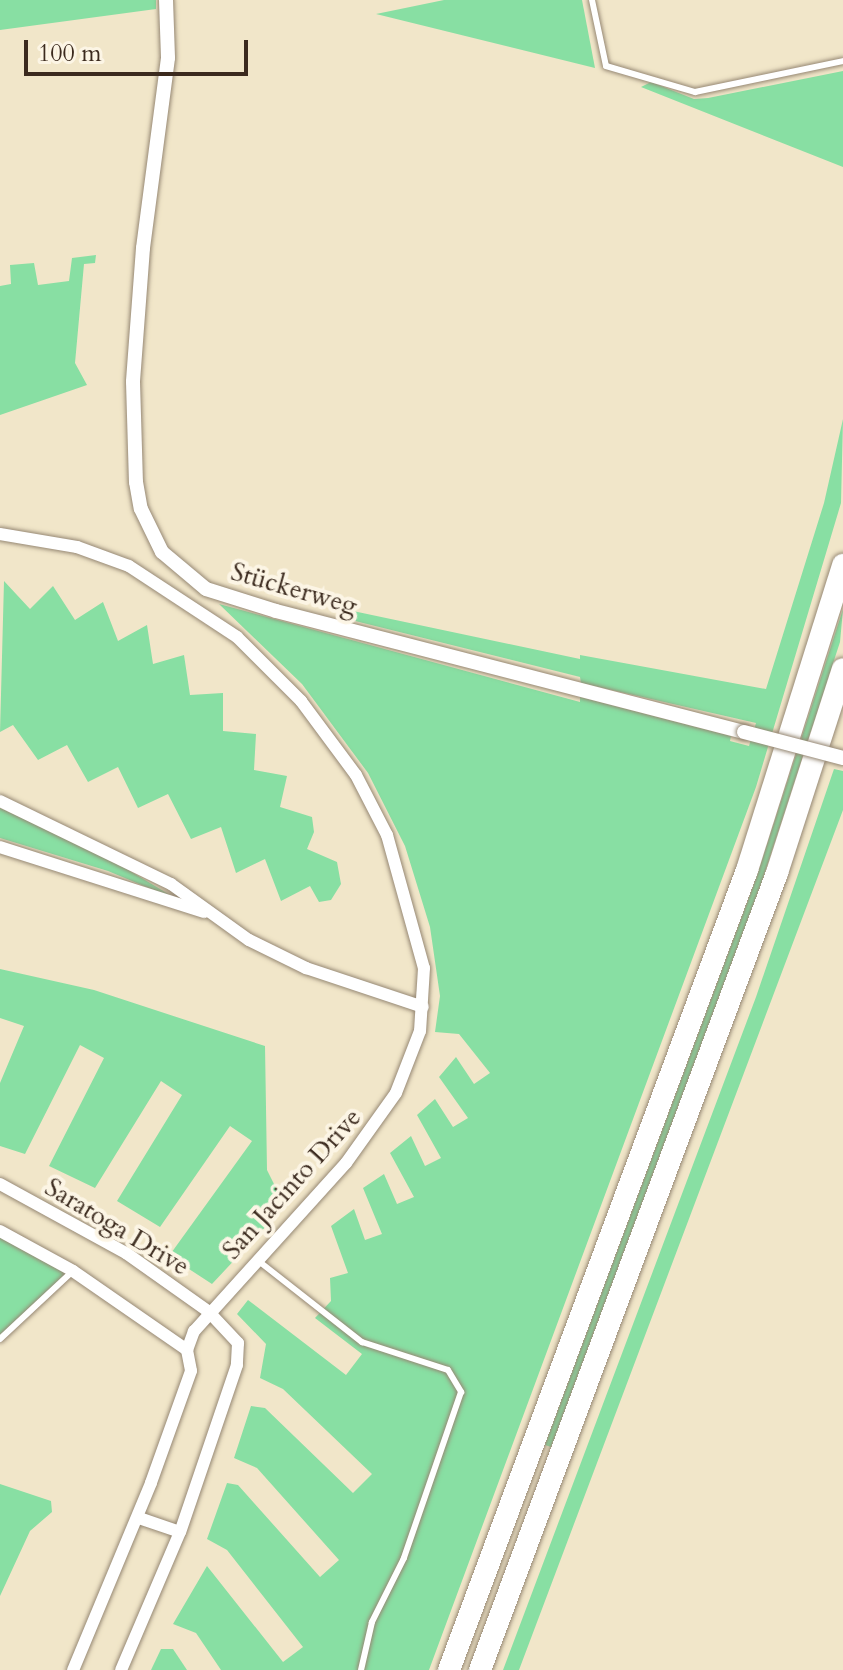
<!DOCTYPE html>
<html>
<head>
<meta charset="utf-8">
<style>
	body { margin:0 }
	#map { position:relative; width:843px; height:1670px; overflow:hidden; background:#f1e6c9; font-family:Cardo,serif }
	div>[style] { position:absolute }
	.green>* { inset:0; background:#88dfa3 }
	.roads { filter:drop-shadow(0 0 2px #968874) drop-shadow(0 0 2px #968874) }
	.service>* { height:6px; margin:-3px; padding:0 3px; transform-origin:3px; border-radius:3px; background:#fff }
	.minor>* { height:12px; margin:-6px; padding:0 6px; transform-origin:6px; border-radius:6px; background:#fff }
	.tertiary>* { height:14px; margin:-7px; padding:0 7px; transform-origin:7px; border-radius:7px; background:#fff }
	.motorway>* { height:22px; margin:-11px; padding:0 11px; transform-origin:11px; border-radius:11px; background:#fff }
	.bridges { filter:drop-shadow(0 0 2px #968874) drop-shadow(0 0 2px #968874) }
	.tertiary-bridge>* { height:14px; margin:-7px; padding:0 7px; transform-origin:7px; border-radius:7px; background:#fff }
	span { translate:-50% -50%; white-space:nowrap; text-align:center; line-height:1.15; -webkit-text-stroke:8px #fcf5e5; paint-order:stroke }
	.street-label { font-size:26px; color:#3b2a1e }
	.scale { position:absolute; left:24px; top:40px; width:224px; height:36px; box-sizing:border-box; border:4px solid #3b2a1e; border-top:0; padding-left:10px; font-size:24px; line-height:28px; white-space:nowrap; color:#3b2a1e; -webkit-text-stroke:6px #fcf5e5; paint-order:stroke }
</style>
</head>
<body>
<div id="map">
	<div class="green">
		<div style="clip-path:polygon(0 0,156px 0,156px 9px,0 30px)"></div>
		<div style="clip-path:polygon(444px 0,582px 0,595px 68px,376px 14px)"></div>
		<div style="clip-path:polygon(843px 71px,843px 167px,641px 87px,651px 82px,694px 99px,708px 98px)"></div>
		<div style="clip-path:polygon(96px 255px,95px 263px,84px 264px,75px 363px,87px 385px,0 415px,0 286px,11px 284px,10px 265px,34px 263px,38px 285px,69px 281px,72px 258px)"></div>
		<div style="clip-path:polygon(843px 419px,841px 503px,756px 787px,429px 1670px,221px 1670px,196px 1633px,173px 1624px,207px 1566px,283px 1662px,303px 1647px,227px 1550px,207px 1539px,227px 1483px,238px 1485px,320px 1577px,339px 1560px,257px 1468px,234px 1458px,251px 1406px,265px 1408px,353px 1493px,372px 1474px,283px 1389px,260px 1378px,266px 1344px,237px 1314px,248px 1300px,346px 1375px,362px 1354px,315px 1318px,331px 1301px,330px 1278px,348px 1273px,331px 1226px,354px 1209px,365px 1240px,382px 1234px,363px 1188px,384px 1174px,397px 1204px,414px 1197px,390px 1153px,411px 1136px,425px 1166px,441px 1158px,417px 1115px,435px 1099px,453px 1127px,468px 1118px,439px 1077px,456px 1057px,474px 1084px,490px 1073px,459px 1034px,435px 1032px,440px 996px,430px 927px,405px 846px,368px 773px,302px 684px,219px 604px,580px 702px,580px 697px,731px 736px,730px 741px,749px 746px,756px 723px,581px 683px,580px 677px,343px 618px,353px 611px,580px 659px,580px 655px,766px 689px,824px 503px)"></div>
		<div style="clip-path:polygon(4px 581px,30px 609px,53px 586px,75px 620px,103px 602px,118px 641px,147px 625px,153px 664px,184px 655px,190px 695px,223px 693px,223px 731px,256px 734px,254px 770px,287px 776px,280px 807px,312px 817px,314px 832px,307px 849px,337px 862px,341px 884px,331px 900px,319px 902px,310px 886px,281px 901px,265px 859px,236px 873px,221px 827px,191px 839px,168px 794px,138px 808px,118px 767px,88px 782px,67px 745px,38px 760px,13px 725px,0 732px)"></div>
		<div style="clip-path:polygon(843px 609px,840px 642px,762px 881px,551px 1447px,545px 1445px,756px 879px)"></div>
		<div style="clip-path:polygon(834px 769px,843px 771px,843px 810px,519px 1670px,503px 1670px,756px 997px)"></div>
		<div style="clip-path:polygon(0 808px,95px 850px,180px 901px,108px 871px,0 838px)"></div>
		<div style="clip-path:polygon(0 969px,94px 990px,265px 1046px,267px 1170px,285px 1206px,212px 1284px,169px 1256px,252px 1141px,230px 1126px,160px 1227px,117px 1201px,182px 1095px,161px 1081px,95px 1188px,49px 1166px,104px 1058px,80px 1045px,25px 1154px,0 1146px,0 1083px,24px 1026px,0 1018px)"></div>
		<div style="clip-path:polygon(0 1231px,73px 1271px,0 1339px)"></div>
		<div style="clip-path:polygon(0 1484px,51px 1501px,52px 1512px,30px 1531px,0 1596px)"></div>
		<div style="clip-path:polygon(161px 1649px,173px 1649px,187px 1670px,151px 1670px)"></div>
	</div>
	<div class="roads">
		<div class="service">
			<div style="left:592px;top:0;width:67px;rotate:78deg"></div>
			<div style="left:606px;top:66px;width:93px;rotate:16.3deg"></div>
			<div style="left:695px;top:92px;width:151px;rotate:-11.8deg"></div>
			<div style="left:256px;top:1259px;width:135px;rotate:38.1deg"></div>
			<div style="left:362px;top:1342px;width:90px;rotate:18deg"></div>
			<div style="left:448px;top:1370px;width:26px;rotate:59deg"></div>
			<div style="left:461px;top:1392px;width:176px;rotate:109deg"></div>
			<div style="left:404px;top:1558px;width:72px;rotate:116.6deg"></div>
			<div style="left:372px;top:1622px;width:49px;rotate:102.9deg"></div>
			<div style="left:0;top:1339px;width:100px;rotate:-43deg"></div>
		</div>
		<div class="minor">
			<div style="left:0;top:534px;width:78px;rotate:9.6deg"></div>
			<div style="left:77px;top:547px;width:55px;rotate:20.1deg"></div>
			<div style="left:129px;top:566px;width:129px;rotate:33.3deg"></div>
			<div style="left:237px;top:637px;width:91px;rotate:45deg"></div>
			<div style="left:301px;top:701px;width:92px;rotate:53.4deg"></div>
			<div style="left:356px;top:775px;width:68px;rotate:62.7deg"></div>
			<div style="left:387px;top:835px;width:138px;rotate:74.5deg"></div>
			<div style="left:424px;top:968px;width:63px;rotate:93.6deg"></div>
			<div style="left:420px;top:1031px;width:66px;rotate:111.2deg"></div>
			<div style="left:396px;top:1093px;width:86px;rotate:125.5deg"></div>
			<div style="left:346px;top:1163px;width:227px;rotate:132.1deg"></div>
			<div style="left:194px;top:1331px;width:20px;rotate:110deg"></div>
			<div style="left:187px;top:1350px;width:21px;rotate:79deg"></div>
			<div style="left:191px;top:1371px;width:119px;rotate:109.7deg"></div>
			<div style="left:151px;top:1483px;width:203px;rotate:112.6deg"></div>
			<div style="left:0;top:801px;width:190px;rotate:25.9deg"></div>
			<div style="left:171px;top:884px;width:96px;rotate:35.7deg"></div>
			<div style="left:249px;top:940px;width:64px;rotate:26.2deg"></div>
			<div style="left:306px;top:968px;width:123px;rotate:18.4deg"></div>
			<div style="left:0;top:847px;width:214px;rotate:17.7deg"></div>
			<div style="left:0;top:1184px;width:144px;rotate:28.7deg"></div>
			<div style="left:126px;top:1253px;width:100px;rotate:35.3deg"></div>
			<div style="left:208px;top:1311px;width:44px;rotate:46.8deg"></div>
			<div style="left:238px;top:1343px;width:22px;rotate:93deg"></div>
			<div style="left:237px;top:1365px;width:176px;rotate:108.8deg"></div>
			<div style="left:180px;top:1532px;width:150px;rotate:113.1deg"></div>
			<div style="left:0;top:1231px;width:83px;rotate:28.7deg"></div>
			<div style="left:73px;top:1271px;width:139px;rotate:34.7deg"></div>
			<div style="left:139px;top:1518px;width:43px;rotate:18.9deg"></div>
		</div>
		<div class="tertiary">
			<div style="left:166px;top:0;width:58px;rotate:88deg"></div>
			<div style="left:168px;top:58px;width:192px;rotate:97.5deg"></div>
			<div style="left:143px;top:248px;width:134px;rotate:94.3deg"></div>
			<div style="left:133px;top:382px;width:100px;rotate:88.3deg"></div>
			<div style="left:136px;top:482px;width:27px;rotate:80deg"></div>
			<div style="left:141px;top:509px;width:48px;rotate:64deg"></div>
			<div style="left:162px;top:552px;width:57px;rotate:40.1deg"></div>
			<div style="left:206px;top:589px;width:73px;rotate:17.4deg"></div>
			<div style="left:276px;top:611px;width:483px;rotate:14.5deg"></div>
		</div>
		<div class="motorway">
			<div style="left:449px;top:1670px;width:854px;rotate:-69.57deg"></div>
			<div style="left:747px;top:870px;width:320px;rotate:-72.5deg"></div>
			<div style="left:480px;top:1670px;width:851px;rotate:-69.56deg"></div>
			<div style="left:777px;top:873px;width:214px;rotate:-72.1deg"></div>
		</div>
	</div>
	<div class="bridges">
		<div class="tertiary-bridge">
			<div style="left:744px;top:732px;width:102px;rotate:14.7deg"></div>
		</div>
	</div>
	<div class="street-label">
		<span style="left:294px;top:589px;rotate:16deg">Stückerweg</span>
		<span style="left:292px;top:1184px;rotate:-48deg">San Jacinto Drive</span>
		<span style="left:117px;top:1227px;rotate:31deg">Saratoga Drive</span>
	</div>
	<div class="scale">100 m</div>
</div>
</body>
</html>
